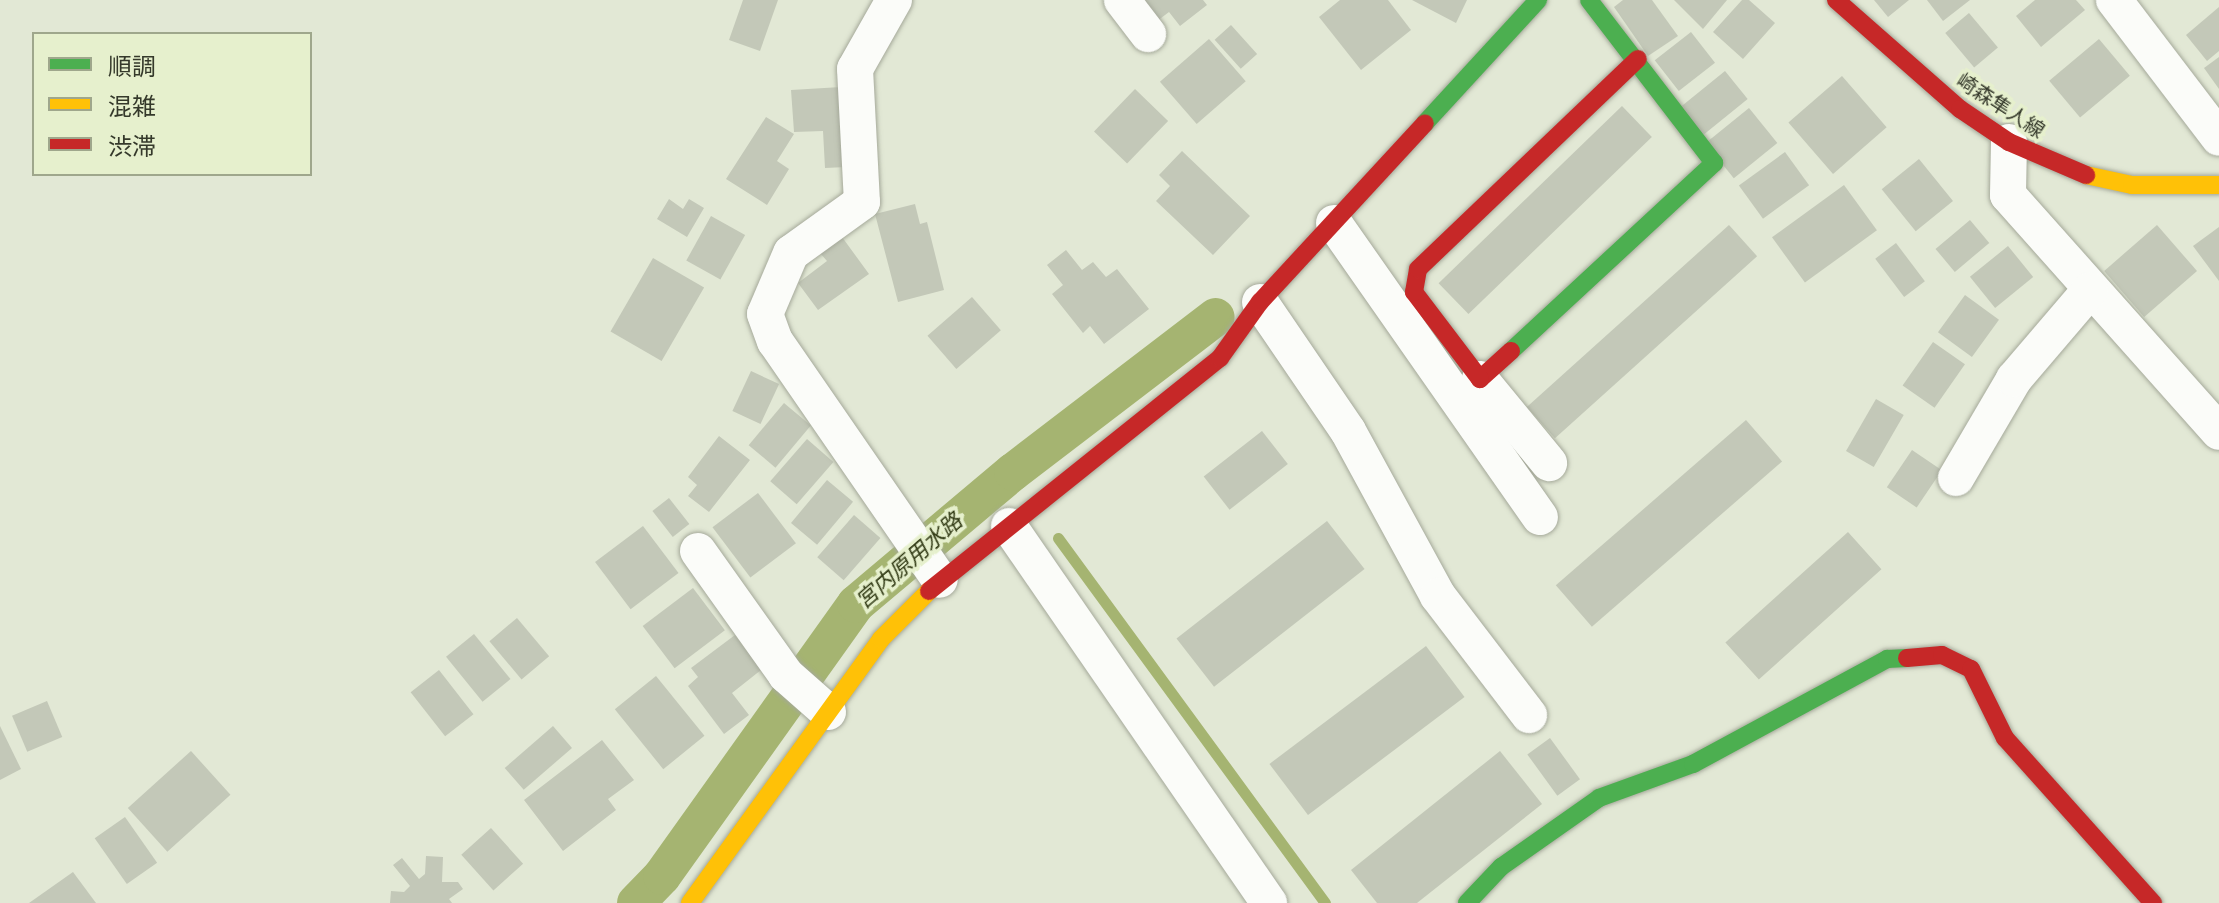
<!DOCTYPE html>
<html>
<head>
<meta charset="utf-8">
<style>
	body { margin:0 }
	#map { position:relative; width:2219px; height:903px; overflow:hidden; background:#e2e8d5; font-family:Mulish,"Noto Sans JP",sans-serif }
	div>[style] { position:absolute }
	.stream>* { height:11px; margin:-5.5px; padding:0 5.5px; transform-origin:5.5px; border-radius:5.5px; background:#a5b471 }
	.canal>* { height:38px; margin:-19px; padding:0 19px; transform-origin:19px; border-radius:19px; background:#a5b471 }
	.building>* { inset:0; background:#c3c8b8; transform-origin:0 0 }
	.roads { filter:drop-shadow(0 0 2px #a5a99a) drop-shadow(0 0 2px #a5a99a) }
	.street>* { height:36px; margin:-18px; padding:0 18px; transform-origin:18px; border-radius:18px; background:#fbfcf9 }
	.fast>* { height:18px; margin:-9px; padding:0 9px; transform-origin:9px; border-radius:9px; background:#4caf50 }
	.slow>* { height:18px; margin:-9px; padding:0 9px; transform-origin:9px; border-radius:9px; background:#ffc107 }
	.jam>* { height:18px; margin:-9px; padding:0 9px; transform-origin:9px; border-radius:9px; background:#c62828 }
	span { translate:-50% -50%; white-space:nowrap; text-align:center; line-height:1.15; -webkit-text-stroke:7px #e6f0cd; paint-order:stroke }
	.street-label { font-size:20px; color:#35392b }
	.water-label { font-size:22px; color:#313a14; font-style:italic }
	.legend { position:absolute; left:32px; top:32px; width:280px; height:144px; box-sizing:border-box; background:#e6f0cd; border:2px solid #9fa78c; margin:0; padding:10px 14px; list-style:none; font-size:24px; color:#35392b }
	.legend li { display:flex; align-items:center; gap:16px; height:40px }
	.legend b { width:40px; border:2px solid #9fa78c }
</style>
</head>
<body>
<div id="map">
	<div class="stream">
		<div style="left:1013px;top:472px;width:12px;rotate:59deg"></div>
		<div style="left:1058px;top:538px;width:452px;rotate:53.8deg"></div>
	</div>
	<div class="canal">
		<div style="left:636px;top:903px;width:37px;rotate:-46deg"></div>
		<div style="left:662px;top:876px;width:334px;rotate:-54.5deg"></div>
		<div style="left:856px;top:604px;width:205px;rotate:-40.1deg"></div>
		<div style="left:1013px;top:472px;width:255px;rotate:-37.4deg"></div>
	</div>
	<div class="building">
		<div style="clip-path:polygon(743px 0,778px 0,760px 51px,729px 40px)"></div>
		<div style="clip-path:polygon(1141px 0,1203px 0,1207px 5px,1180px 26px,1169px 12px,1157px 21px)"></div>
		<div style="clip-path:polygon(1340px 0,1388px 0,1411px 30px,1361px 70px,1319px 17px)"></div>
		<div style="clip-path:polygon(1412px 0,1467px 0,1456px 23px)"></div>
		<div style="clip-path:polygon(1623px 0,1652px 0,1678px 36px,1648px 56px,1614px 7px)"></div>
		<div style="clip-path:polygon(1674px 0,1727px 0,1703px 29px)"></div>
		<div style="clip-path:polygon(1742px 0,1749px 0,1775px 23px,1743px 59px,1713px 32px)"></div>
		<div style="clip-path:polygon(1874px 0,1909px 0,1888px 17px)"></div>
		<div style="clip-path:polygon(1927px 0,1970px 0,1943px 21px)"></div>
		<div style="clip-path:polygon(2035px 0,2076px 0,2085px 10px,2041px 47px,2016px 16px)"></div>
		<div style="clip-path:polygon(2219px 7px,2219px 51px,2207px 61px,2186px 35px)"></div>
		<div style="left:1969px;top:13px;width:45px;height:31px;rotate:50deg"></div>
		<div style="left:1231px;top:25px;width:39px;height:22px;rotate:48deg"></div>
		<div style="left:1691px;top:32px;width:39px;height:46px;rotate:52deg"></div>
		<div style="left:1209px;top:39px;width:56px;height:65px;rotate:49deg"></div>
		<div style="left:2099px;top:39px;width:48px;height:65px;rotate:50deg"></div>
		<div style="clip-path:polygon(2219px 57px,2219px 89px,2204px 68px)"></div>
		<div style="left:1725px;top:71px;width:36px;height:58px;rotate:51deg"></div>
		<div style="left:1842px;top:76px;width:68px;height:71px;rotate:49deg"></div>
		<div style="clip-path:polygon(841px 87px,846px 167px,825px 168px,823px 131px,794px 132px,791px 90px)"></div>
		<div style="left:1135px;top:89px;width:46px;height:59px;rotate:44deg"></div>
		<div style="left:1622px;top:106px;width:43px;height:255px;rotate:46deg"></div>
		<div style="left:1749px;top:108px;width:45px;height:56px;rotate:51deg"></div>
		<div style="clip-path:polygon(766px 117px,794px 134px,777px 161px,789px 169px,767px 205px,726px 179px)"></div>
		<div style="clip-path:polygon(1182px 151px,1250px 216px,1213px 255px,1156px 201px,1170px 186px,1159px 175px)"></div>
		<div style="left:1785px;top:152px;width:41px;height:57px;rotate:54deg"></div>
		<div style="left:1919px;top:159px;width:54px;height:48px;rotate:51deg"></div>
		<div style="left:1844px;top:185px;width:56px;height:89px;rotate:54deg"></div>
		<div style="clip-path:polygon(669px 199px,683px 209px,689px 199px,704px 208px,687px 237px,657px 219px)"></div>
		<div style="clip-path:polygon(915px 204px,920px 224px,927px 222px,944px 290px,898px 302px,875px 214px)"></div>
		<div style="left:711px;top:216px;width:39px;height:51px;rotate:29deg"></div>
		<div style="left:1970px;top:220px;width:30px;height:45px;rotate:50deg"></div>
		<div style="left:1729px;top:225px;width:42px;height:272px;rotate:48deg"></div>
		<div style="left:2157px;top:225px;width:61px;height:70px;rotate:49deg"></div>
		<div style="clip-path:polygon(2219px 227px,2219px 281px,2193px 246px)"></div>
		<div style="clip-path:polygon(842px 237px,869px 274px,818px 310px,798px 283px,827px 261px,820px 253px)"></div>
		<div style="left:1896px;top:243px;width:48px;height:26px;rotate:53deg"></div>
		<div style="left:2008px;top:246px;width:40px;height:49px;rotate:51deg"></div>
		<div style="clip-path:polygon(1066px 250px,1082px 270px,1093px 262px,1106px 277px,1117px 269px,1149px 309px,1104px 344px,1090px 326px,1083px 333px,1052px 294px,1063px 285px,1047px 265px)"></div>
		<div style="left:653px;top:258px;width:59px;height:85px;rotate:30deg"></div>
		<div style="left:1965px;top:295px;width:42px;height:46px;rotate:36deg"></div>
		<div style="left:972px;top:297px;width:44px;height:59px;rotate:49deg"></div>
		<div style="left:1933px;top:342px;width:39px;height:53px;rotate:35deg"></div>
		<div style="left:751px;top:371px;width:31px;height:44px;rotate:25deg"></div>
		<div style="left:1876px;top:399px;width:32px;height:60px;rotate:30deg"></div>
		<div style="left:784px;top:403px;width:35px;height:55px;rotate:40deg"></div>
		<div style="left:1746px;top:420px;width:55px;height:252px;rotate:49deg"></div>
		<div style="left:1262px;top:431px;width:42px;height:74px;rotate:52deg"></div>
		<div style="clip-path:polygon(719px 436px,750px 460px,709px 512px,688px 496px,697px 485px,688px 477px)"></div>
		<div style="left:807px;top:439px;width:35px;height:56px;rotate:41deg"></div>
		<div style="left:1912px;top:450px;width:36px;height:45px;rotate:34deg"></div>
		<div style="left:827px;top:480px;width:34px;height:56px;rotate:40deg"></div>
		<div style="left:758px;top:493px;width:63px;height:57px;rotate:53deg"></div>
		<div style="left:669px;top:498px;width:33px;height:21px;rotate:52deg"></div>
		<div style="left:854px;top:515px;width:35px;height:56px;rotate:41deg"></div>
		<div style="left:1327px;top:521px;width:61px;height:191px;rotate:52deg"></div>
		<div style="left:643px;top:526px;width:59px;height:60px;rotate:53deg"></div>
		<div style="left:1848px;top:532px;width:50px;height:165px;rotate:48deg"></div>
		<div style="left:693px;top:588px;width:53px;height:63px;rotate:53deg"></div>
		<div style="left:517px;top:618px;width:50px;height:36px;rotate:50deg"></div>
		<div style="left:474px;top:634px;width:58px;height:36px;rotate:51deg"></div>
		<div style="clip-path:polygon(735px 635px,761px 670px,732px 693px,749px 715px,724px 734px,688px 686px,698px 677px,691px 668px)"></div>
		<div style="left:1426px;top:646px;width:64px;height:196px;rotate:53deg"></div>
		<div style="left:439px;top:670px;width:56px;height:36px;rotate:52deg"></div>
		<div style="left:656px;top:676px;width:77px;height:53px;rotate:51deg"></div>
		<div style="left:47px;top:701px;width:39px;height:38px;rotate:67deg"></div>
		<div style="clip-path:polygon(0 726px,21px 769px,0 780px)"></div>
		<div style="left:553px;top:726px;width:29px;height:64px;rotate:49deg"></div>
		<div style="left:1550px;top:738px;width:51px;height:28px;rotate:54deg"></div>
		<div style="clip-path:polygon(602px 740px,634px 780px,608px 799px,616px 810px,563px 851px,524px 800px)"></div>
		<div style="left:191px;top:751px;width:59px;height:85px;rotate:48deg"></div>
		<div style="clip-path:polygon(1500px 751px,1542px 804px,1417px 903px,1377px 903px,1351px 870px)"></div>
		<div style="left:125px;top:817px;width:56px;height:37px;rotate:55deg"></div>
		<div style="left:491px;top:828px;width:48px;height:40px;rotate:48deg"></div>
		<div style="clip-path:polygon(426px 856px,443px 857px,442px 882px,458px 882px,463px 889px,449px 899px,452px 903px,390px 903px,391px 891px,404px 892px,410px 886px,393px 865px,402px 858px,419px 879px,425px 874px)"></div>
		<div style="clip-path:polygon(73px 872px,96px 903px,29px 903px)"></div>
	</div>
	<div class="roads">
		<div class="street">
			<div style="left:894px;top:0;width:79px;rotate:119.5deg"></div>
			<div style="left:855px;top:69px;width:133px;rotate:87deg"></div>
			<div style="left:862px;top:202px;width:87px;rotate:144.3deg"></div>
			<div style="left:791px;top:253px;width:66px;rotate:113.1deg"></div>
			<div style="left:765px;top:314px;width:29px;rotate:70deg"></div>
			<div style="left:775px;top:341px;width:290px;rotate:55.4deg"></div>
			<div style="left:1122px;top:0;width:43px;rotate:52.6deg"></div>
			<div style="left:2114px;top:0;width:173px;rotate:52.7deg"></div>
			<div style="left:2009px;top:142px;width:53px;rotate:91.1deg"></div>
			<div style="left:2008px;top:195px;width:317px;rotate:48.3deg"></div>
			<div style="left:1334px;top:223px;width:359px;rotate:55deg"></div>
			<div style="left:1260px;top:302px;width:156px;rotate:55.7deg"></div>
			<div style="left:1348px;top:431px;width:188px;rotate:61.4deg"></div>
			<div style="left:1438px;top:596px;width:150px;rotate:52.6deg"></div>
			<div style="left:1480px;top:379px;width:109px;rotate:50.6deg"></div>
			<div style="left:1956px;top:478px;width:115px;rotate:-59.6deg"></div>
			<div style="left:2014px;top:379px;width:117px;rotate:-49.5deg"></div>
			<div style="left:1009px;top:526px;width:458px;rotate:55.4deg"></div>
			<div style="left:698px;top:551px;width:152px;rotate:54.6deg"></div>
			<div style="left:786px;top:675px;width:56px;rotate:41.4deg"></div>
		</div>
		<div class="fast">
			<div style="left:1425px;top:123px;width:167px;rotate:-47.4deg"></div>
			<div style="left:1511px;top:351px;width:277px;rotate:-42.8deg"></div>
			<div style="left:1714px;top:163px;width:205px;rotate:-127.5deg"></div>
			<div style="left:1467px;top:903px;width:50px;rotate:-46.6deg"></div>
			<div style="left:1501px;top:867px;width:120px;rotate:-35.1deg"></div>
			<div style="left:1599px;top:798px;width:100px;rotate:-19.9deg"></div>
			<div style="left:1693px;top:764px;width:221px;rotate:-28.4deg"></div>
			<div style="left:1887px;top:659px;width:20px;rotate:-3deg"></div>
		</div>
		<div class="slow">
			<div style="left:2086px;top:175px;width:47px;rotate:12.3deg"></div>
			<div style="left:2132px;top:185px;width:87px"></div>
			<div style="left:690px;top:903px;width:326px;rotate:-54.1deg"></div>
			<div style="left:881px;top:639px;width:68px;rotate:-45deg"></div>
		</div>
		<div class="jam">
			<div style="left:1836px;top:0;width:165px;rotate:41.3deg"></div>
			<div style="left:1960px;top:109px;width:59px;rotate:34deg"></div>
			<div style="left:2009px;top:142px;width:84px;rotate:23.2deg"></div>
			<div style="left:1511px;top:351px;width:42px;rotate:137.9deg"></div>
			<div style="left:1480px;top:379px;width:109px;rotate:-127.2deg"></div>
			<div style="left:1414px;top:292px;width:23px;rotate:-80deg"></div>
			<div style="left:1418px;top:269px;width:304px;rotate:-43.7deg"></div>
			<div style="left:929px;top:591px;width:373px;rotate:-38.7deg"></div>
			<div style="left:1220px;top:358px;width:69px;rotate:-54.5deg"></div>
			<div style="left:1260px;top:302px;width:243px;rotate:-47.3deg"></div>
			<div style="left:1907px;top:658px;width:35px;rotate:-5deg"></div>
			<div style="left:1942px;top:655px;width:32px;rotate:26deg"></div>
			<div style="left:1971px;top:669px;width:77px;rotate:63.8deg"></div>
			<div style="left:2005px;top:738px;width:222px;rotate:48.1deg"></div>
		</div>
	</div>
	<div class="street-label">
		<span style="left:2001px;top:105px;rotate:33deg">崎森隼人線</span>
	</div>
	<div class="water-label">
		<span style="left:909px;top:561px;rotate:-41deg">宮内原用水路</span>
	</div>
	<ul class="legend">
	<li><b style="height:10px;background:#4caf50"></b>順調</li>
	<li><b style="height:10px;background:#ffc107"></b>混雑</li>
	<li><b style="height:10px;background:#c62828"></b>渋滞</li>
	</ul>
</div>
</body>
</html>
